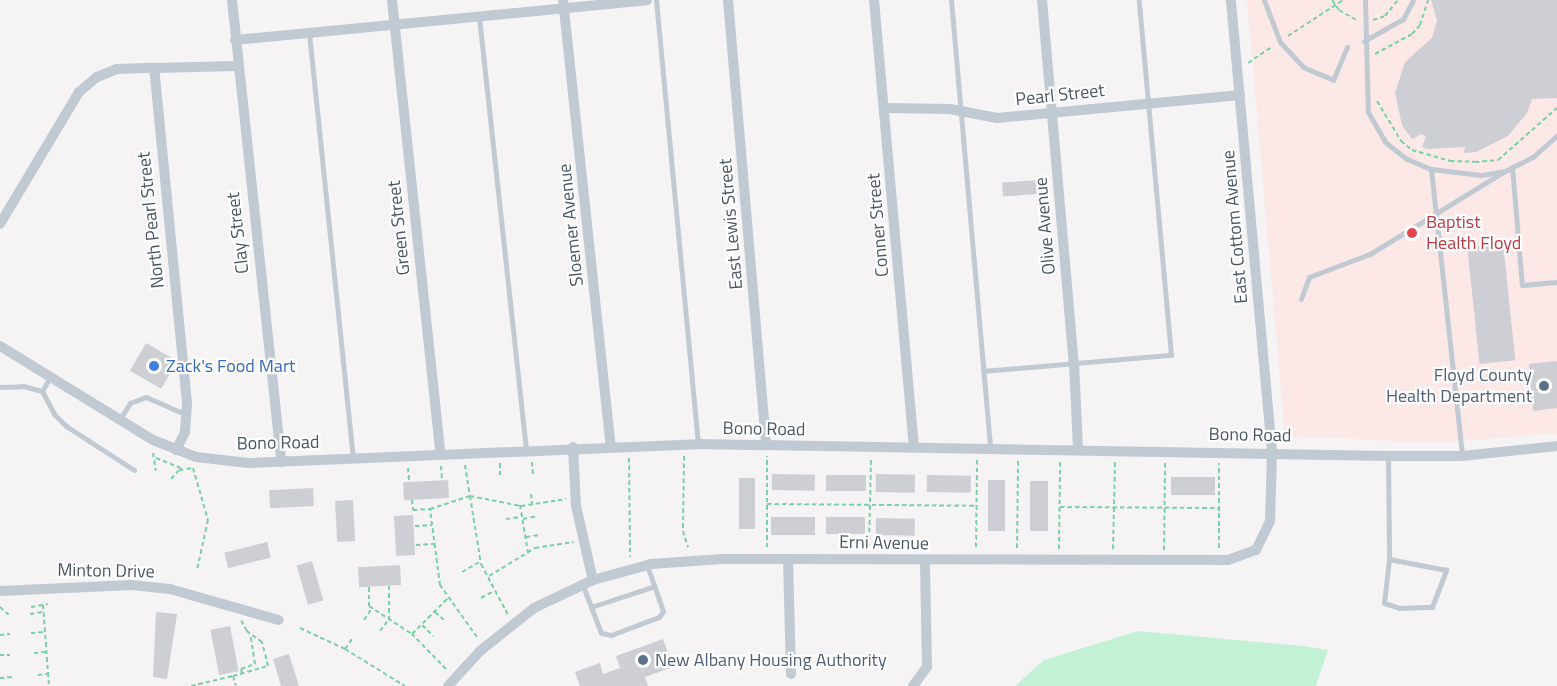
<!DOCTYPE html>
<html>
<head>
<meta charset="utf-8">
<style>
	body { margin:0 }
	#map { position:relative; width:1557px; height:686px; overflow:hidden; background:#f5f3f3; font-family:"Titillium Web",sans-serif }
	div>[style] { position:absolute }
	.medical>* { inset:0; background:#fce8e6 }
	.green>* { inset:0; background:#c3f1d5 }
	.building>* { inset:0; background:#cdcfd5; transform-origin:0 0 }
	.path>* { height:2px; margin-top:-1px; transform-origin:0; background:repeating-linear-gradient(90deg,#7ad0a6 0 4.5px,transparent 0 7.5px) }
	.lane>* { height:5px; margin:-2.5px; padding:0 2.5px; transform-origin:2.5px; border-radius:2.5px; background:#c1cad2 }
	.street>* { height:10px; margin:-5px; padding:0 5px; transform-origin:5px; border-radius:5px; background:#c1cad2 }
	.dots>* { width:16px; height:16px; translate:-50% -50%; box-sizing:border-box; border:3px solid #fff; border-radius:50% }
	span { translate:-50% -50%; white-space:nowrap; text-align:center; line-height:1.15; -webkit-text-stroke:4.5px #fff; paint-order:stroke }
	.street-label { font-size:18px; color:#4a5661 }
	.health-label { font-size:18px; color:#be3a42 }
	.left { translate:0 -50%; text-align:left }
	.shop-label { font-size:18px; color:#366cbe }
	.service-label { font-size:18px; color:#4e5e75 }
	.right { translate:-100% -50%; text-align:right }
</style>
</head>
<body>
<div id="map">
	<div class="medical">
		<div style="clip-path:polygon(1247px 0,1557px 0,1557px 433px,1436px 443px,1285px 436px)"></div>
	</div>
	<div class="green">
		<div style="clip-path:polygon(1138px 631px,1302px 646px,1328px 650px,1316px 686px,1015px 686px,1044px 660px)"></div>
	</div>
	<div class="building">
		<div style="clip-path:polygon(1431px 0,1557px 0,1557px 98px,1532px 99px,1527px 113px,1508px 136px,1476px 152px,1464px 153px,1465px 147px,1427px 149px,1422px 147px,1426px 137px,1422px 134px,1412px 139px,1402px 125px,1395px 93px,1405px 62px,1432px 38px,1437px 21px)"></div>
		<div style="left:1038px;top:180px;width:14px;height:36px;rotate:86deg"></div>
		<div style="left:1503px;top:243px;width:118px;height:36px;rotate:84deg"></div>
		<div style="left:146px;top:343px;width:36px;height:32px;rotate:30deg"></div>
		<div style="clip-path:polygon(1557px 361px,1557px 408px,1533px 411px,1529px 364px)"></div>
		<div style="left:772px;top:474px;width:43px;height:16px;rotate:1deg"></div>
		<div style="left:876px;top:474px;width:39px;height:18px;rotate:1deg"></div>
		<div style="left:826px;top:475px;width:40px;height:16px"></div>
		<div style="left:927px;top:475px;width:44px;height:17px;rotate:1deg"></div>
		<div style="left:1171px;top:477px;width:44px;height:18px"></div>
		<div style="left:739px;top:478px;width:16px;height:51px"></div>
		<div style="left:448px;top:480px;width:18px;height:45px;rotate:87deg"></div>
		<div style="left:988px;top:480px;width:17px;height:51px"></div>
		<div style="left:1030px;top:481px;width:18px;height:50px"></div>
		<div style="left:313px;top:488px;width:18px;height:44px;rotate:87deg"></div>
		<div style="left:353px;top:500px;width:41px;height:18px;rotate:87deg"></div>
		<div style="left:413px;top:515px;width:40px;height:19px;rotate:87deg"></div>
		<div style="left:771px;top:517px;width:44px;height:18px"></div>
		<div style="left:865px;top:517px;width:17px;height:39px;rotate:90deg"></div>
		<div style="left:876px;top:518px;width:39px;height:17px;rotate:1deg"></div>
		<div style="left:267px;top:542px;width:16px;height:44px;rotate:76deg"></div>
		<div style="left:312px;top:561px;width:41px;height:16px;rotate:74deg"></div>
		<div style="left:400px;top:565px;width:20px;height:42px;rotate:87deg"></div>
		<div style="clip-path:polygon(156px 612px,177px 614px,167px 679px,153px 677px)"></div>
		<div style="left:230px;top:626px;width:46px;height:20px;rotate:79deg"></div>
		<div style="clip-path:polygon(663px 639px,673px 667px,645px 677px,648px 686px,580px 686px,575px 672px,600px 663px,603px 674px,620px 668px,616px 656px)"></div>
		<div style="clip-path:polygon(289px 654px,299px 686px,281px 686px,273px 659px)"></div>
	</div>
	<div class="path">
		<div style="left:1332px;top:0;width:12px;rotate:55deg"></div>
		<div style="left:1339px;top:10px;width:20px;rotate:30deg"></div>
		<div style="left:1373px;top:20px;width:13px;rotate:-18deg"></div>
		<div style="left:1385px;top:16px;width:21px;rotate:-51deg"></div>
		<div style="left:1288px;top:36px;width:66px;rotate:-33.2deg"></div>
		<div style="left:1375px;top:54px;width:42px;rotate:-28.4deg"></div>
		<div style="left:1412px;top:34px;width:12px;rotate:-48deg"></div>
		<div style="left:1420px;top:25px;width:26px;rotate:-72deg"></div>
		<div style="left:1248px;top:63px;width:30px;rotate:-34deg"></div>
		<div style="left:1377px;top:101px;width:47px;rotate:59deg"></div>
		<div style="left:1401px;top:141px;width:14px;rotate:39deg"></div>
		<div style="left:1412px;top:150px;width:40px;rotate:16deg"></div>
		<div style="left:1450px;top:161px;width:25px;rotate:2deg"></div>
		<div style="left:1475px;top:162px;width:23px;rotate:-5deg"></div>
		<div style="left:1498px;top:160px;width:79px;rotate:-41.4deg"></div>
		<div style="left:153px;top:453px;width:18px;rotate:81deg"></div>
		<div style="left:684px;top:456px;width:75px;rotate:90.8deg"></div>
		<div style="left:683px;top:531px;width:17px;rotate:73deg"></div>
		<div style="left:156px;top:458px;width:27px;rotate:22deg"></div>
		<div style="left:629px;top:458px;width:99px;rotate:89.4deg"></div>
		<div style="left:532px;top:462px;width:13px;rotate:86deg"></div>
		<div style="left:500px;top:463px;width:12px;rotate:90deg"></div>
		<div style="left:465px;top:465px;width:31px;rotate:81deg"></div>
		<div style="left:470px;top:496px;width:52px;rotate:11.1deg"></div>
		<div style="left:521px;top:506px;width:46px;rotate:-8.8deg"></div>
		<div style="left:441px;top:466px;width:13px;rotate:86deg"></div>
		<div style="left:408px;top:468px;width:12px;rotate:85deg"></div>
		<div style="left:171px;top:479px;width:12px;rotate:-48deg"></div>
		<div style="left:179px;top:470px;width:14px;rotate:-8deg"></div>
		<div style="left:193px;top:468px;width:54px;rotate:73.9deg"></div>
		<div style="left:208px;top:520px;width:51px;rotate:102.4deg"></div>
		<div style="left:531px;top:494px;width:10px;rotate:84deg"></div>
		<div style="left:412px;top:500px;width:10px;rotate:84deg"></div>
		<div style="left:413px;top:510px;width:17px;rotate:-3deg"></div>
		<div style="left:767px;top:504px;width:210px;rotate:0.5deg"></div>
		<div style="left:520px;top:505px;width:49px;rotate:80.5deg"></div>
		<div style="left:1060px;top:507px;width:159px;rotate:0.4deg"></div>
		<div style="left:506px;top:519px;width:15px;rotate:-8deg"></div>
		<div style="left:523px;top:519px;width:15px;rotate:-11deg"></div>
		<div style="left:415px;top:526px;width:17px;rotate:-3deg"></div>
		<div style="left:526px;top:537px;width:14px;rotate:-8deg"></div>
		<div style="left:416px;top:545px;width:18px;rotate:-3deg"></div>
		<div style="left:767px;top:547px;width:91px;rotate:-90deg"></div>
		<div style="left:869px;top:547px;width:87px;rotate:-88.7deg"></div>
		<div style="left:976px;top:547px;width:87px;rotate:-89.3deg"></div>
		<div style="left:1017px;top:548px;width:87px;rotate:-89.3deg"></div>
		<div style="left:1219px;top:548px;width:85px;rotate:-90deg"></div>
		<div style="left:1059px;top:549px;width:87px;rotate:-89.3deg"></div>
		<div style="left:1113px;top:549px;width:87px;rotate:-88.7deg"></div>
		<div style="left:1164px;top:550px;width:87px;rotate:-89.3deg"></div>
		<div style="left:462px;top:572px;width:22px;rotate:-30deg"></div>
		<div style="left:489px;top:576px;width:54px;rotate:-31.3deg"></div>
		<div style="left:535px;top:548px;width:39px;rotate:-9deg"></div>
		<div style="left:389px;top:586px;width:33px;rotate:90deg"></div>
		<div style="left:369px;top:587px;width:19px;rotate:90deg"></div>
		<div style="left:369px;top:606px;width:51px;rotate:33.1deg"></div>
		<div style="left:481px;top:598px;width:15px;rotate:-28deg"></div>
		<div style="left:43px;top:605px;width:81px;rotate:85.8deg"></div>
		<div style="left:0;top:607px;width:12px;rotate:42deg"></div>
		<div style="left:31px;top:607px;width:17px;rotate:-10deg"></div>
		<div style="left:435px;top:612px;width:15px;rotate:42deg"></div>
		<div style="left:30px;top:614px;width:13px;rotate:-9deg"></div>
		<div style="left:364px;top:620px;width:14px;rotate:-56deg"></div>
		<div style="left:422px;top:625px;width:16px;rotate:45deg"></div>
		<div style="left:300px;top:628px;width:50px;rotate:25deg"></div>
		<div style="left:345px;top:649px;width:70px;rotate:31.7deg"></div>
		<div style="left:380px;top:631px;width:15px;rotate:-53deg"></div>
		<div style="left:31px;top:633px;width:13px;rotate:-4deg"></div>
		<div style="left:0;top:635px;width:10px;rotate:-6deg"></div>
		<div style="left:477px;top:637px;width:64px;rotate:-125.4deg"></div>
		<div style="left:440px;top:585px;width:77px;rotate:-97.5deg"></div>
		<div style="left:430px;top:509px;width:42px;rotate:-18deg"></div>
		<div style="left:470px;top:496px;width:69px;rotate:80.8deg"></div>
		<div style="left:481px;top:564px;width:58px;rotate:62.1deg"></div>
		<div style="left:345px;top:649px;width:12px;rotate:-55deg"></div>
		<div style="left:34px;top:653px;width:12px;rotate:-5deg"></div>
		<div style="left:0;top:655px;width:10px"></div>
		<div style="left:446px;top:669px;width:49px;rotate:-134.2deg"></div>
		<div style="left:412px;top:634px;width:52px;rotate:-45deg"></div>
		<div style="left:242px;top:673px;width:4px;rotate:-104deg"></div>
		<div style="left:241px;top:669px;width:15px;rotate:-20deg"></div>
		<div style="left:255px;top:664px;width:30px;rotate:-99deg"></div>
		<div style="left:38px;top:675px;width:9px;rotate:-6deg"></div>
		<div style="left:233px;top:676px;width:36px;rotate:-16deg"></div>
		<div style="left:268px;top:666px;width:25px;rotate:-104deg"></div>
		<div style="left:262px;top:642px;width:19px;rotate:-144deg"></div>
		<div style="left:247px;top:631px;width:13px;rotate:-119deg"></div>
		<div style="left:0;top:678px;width:12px;rotate:-5deg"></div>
		<div style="left:191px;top:686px;width:43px;rotate:-13.4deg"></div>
		<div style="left:233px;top:676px;width:10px;rotate:73deg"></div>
	</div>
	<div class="lane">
		<div style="left:656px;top:0;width:445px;rotate:84.6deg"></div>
		<div style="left:951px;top:0;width:450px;rotate:85deg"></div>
		<div style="left:1264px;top:0;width:45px;rotate:69.1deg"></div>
		<div style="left:1280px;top:42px;width:34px;rotate:47deg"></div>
		<div style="left:1303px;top:67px;width:33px;rotate:23deg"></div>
		<div style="left:1333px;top:80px;width:36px;rotate:-67deg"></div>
		<div style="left:1365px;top:0;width:112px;rotate:88.5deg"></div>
		<div style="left:1368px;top:112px;width:34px;rotate:60deg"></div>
		<div style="left:1385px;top:142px;width:28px;rotate:38deg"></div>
		<div style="left:1407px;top:159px;width:26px;rotate:23deg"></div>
		<div style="left:1431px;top:169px;width:289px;rotate:83.8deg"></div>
		<div style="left:479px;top:17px;width:435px;rotate:83.8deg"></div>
		<div style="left:309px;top:33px;width:426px;rotate:84.1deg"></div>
		<div style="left:1364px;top:41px;width:45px;rotate:-29.4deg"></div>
		<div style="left:1403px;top:19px;width:21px;rotate:-62deg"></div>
		<div style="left:1512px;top:167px;width:118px;rotate:85.2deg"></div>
		<div style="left:1522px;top:285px;width:35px;rotate:-5deg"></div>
		<div style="left:1431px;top:169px;width:50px;rotate:6.8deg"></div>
		<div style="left:1481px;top:175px;width:24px;rotate:-9deg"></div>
		<div style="left:1505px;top:171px;width:33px;rotate:-27deg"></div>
		<div style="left:1534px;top:156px;width:31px;rotate:-42deg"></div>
		<div style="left:1301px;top:299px;width:23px;rotate:-70deg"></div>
		<div style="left:1309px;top:277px;width:65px;rotate:-20.7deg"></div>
		<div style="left:1370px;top:254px;width:158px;rotate:-31.6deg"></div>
		<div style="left:983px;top:371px;width:189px;rotate:-4.9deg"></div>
		<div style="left:1171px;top:355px;width:356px;rotate:-95.2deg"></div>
		<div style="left:0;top:387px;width:23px;rotate:-2deg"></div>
		<div style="left:23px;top:386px;width:20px;rotate:15deg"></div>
		<div style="left:42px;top:391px;width:16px;rotate:-60deg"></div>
		<div style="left:42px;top:391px;width:26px;rotate:62deg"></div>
		<div style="left:54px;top:414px;width:17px;rotate:45deg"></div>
		<div style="left:66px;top:426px;width:81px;rotate:32.9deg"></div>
		<div style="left:120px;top:419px;width:19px;rotate:-58deg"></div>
		<div style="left:130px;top:403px;width:17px;rotate:-21deg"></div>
		<div style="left:146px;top:397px;width:43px;rotate:23.6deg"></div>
		<div style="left:1388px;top:456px;width:103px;rotate:89.4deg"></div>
		<div style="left:1389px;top:559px;width:44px;rotate:96.5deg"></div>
		<div style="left:1384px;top:603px;width:16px;rotate:18deg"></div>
		<div style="left:1399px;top:608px;width:33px;rotate:-2deg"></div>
		<div style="left:1432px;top:607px;width:40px;rotate:-69deg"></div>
		<div style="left:1446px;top:570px;width:58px;rotate:-169.1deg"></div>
		<div style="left:583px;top:586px;width:50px;rotate:69deg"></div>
		<div style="left:601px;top:633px;width:10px;rotate:11deg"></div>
		<div style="left:611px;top:635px;width:51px;rotate:-20.6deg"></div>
		<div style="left:659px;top:617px;width:7px;rotate:-56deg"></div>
		<div style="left:663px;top:611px;width:49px;rotate:-109.2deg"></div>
		<div style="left:591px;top:607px;width:67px;rotate:-18.2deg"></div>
	</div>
	<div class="street">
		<div style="left:232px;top:0;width:465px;rotate:83.9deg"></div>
		<div style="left:392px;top:0;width:455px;rotate:83.9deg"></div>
		<div style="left:563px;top:0;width:450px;rotate:83.9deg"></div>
		<div style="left:728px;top:0;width:447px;rotate:85.1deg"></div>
		<div style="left:874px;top:0;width:449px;rotate:84.9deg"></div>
		<div style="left:1042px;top:0;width:364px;rotate:85deg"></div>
		<div style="left:1074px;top:363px;width:86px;rotate:87.3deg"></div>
		<div style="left:235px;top:40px;width:414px;rotate:-5.5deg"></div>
		<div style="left:884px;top:108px;width:66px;rotate:0.9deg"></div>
		<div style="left:950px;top:109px;width:48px;rotate:10.8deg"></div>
		<div style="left:997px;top:118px;width:244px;rotate:-5.4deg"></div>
		<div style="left:0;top:224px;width:154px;rotate:-59.1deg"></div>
		<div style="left:79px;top:92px;width:23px;rotate:-40deg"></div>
		<div style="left:97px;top:77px;width:22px;rotate:-22deg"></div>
		<div style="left:117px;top:69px;width:37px;rotate:-2deg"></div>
		<div style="left:0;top:346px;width:180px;rotate:31.6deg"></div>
		<div style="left:153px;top:440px;width:46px;rotate:21.6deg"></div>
		<div style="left:196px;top:457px;width:53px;rotate:6.5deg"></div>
		<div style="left:249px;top:463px;width:449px;rotate:-2.4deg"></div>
		<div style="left:698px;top:444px;width:690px;rotate:1deg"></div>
		<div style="left:1388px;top:456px;width:74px"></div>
		<div style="left:1462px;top:456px;width:96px;rotate:-6deg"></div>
		<div style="left:573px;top:447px;width:59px;rotate:87.1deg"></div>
		<div style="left:576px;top:506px;width:76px;rotate:77.1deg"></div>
		<div style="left:176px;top:450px;width:20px;rotate:-63deg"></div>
		<div style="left:185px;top:432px;width:29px;rotate:-86deg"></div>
		<div style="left:187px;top:403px;width:337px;rotate:-95.6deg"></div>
		<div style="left:154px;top:68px;width:83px;rotate:-1.4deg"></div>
		<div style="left:788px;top:559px;width:115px;rotate:88.5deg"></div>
		<div style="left:0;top:591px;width:132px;rotate:-2.6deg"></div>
		<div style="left:132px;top:585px;width:38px;rotate:6deg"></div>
		<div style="left:170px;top:589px;width:113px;rotate:15.9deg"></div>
		<div style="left:448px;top:686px;width:47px;rotate:-47.6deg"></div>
		<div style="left:480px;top:651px;width:69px;rotate:-38.5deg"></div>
		<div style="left:534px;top:608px;width:65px;rotate:-25.4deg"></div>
		<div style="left:593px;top:580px;width:60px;rotate:-15.4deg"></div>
		<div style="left:651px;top:564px;width:71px;rotate:-4deg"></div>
		<div style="left:722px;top:559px;width:506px;rotate:0.11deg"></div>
		<div style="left:1228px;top:560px;width:30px;rotate:-20deg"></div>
		<div style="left:1256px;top:550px;width:32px;rotate:-64deg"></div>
		<div style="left:1270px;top:521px;width:69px;rotate:-88.3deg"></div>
		<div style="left:1272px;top:452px;width:454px;rotate:-95.2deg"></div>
		<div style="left:913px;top:686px;width:24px;rotate:-54deg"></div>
		<div style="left:927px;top:667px;width:107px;rotate:-91.1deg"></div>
	</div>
	<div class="dots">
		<div style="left:1412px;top:233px;background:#e0444e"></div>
		<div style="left:154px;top:366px;background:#3f7fe0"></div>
		<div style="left:1544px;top:386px;background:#5c6f8a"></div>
		<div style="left:643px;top:660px;background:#5c6f8a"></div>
	</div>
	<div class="street-label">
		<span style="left:1060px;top:95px;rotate:-6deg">Pearl Street</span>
		<span style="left:151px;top:220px;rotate:-96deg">North Pearl Street</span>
		<span style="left:731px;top:224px;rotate:-95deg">East Lewis Street</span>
		<span style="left:571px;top:225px;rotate:-96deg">Sloemer Avenue</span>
		<span style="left:878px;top:225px;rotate:-95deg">Conner Street</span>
		<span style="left:1045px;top:226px;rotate:-95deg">Olive Avenue</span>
		<span style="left:1235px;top:227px;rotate:-95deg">East Cottom Avenue</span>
		<span style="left:399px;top:228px;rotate:-96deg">Green Street</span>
		<span style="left:238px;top:233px;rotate:-97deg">Clay Street</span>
		<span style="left:764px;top:429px;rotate:1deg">Bono Road</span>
		<span style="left:1250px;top:435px;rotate:1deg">Bono Road</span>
		<span style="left:278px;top:443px;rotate:-1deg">Bono Road</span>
		<span style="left:884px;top:543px;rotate:1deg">Erni Avenue</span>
		<span style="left:106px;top:571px;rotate:1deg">Minton Drive</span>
	</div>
	<div class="health-label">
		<span class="left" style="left:1426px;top:233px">Baptist<br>Health Floyd</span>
	</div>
	<div class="shop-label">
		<span class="left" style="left:166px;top:366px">Zack's Food Mart</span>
	</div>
	<div class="service-label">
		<span class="right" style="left:1532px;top:386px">Floyd County<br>Health Department</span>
		<span class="left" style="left:655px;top:660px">New Albany Housing Authority</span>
	</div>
</div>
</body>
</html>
